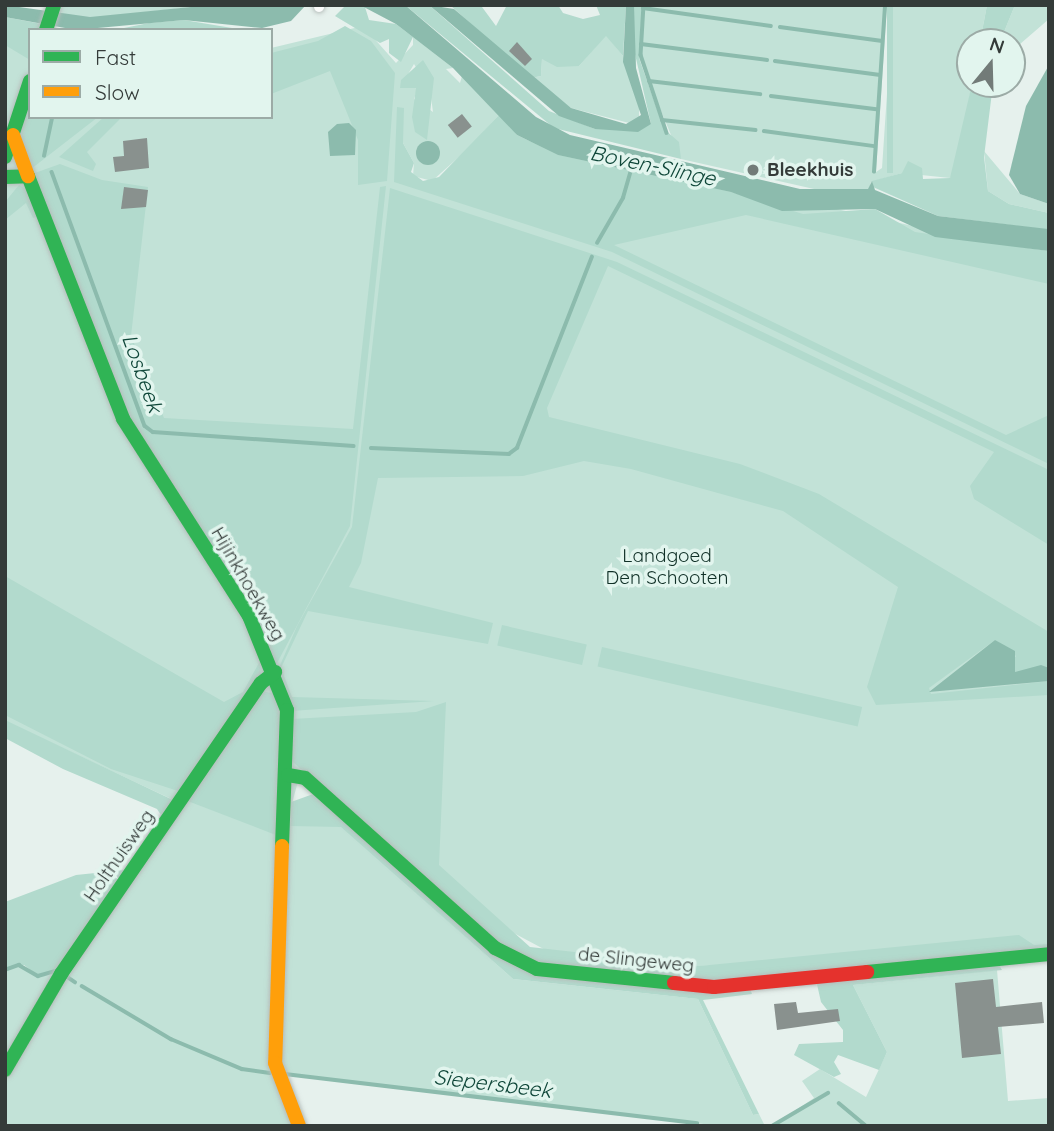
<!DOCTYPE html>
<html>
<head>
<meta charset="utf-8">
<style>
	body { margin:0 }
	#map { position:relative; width:1054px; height:1131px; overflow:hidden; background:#e6f1ed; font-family:Quicksand,sans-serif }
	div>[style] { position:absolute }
	.green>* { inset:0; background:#c2e2d7 }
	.forest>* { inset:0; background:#b2dacd; transform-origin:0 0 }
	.water>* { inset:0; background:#8cbbad }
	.round { border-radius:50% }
	.stream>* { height:3.5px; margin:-1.75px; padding:0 1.75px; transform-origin:1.75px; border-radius:1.75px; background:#8cbbad }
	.building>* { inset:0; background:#89918e; transform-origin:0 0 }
	.roads { filter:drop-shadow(0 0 2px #b6bebb) drop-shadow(0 0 2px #b6bebb) }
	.street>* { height:10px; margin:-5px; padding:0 5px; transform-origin:5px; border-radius:5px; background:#fbfdfc }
	.fast>* { height:14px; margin:-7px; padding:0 7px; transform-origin:7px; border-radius:7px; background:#30b455 }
	.slow>* { height:14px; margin:-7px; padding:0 7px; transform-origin:7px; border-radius:7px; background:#ff9f0a }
	.jam>* { height:14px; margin:-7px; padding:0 7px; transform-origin:7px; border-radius:7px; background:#e5322d }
	.dots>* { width:19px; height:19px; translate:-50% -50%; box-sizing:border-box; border:4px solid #e2f5ee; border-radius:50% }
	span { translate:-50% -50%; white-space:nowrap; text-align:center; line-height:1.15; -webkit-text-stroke:7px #e2f5ee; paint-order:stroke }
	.poi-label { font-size:19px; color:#343b39; font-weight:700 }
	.left { translate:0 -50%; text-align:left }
	.park-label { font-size:19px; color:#103027 }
	.street-label { font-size:19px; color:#343b39 }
	.water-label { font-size:21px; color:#0f4739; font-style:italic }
	.frame { position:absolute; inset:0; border:7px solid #343b39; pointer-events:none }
	.legend { position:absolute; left:28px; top:28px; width:245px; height:91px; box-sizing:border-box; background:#e2f5ee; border:2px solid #9caba6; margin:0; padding:9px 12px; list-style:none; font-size:21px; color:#343b39 }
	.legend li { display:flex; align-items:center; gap:14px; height:35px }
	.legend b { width:35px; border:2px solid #9caba6 }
	.north { position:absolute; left:956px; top:28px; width:70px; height:70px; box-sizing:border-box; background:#e2f5ee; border:2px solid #9caba6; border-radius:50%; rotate:19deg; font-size:19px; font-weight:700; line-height:28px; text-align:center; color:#343b39 }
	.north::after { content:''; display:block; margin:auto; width:24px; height:32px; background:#727b78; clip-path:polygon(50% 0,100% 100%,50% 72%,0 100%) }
</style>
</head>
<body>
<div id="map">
	<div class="green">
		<div style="clip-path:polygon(60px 5px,211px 5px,90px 18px,59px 15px)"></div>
		<div style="clip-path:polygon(642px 5px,887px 5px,876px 172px,882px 168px,893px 5px,987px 5px,980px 42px,970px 42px,972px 84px,955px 171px,950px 178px,902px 173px,871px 182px,869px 189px,823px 191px,681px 159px,639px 58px)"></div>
		<div style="clip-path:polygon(1015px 5px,1049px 5px,1049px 19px,1012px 51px,1012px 42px,1000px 42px)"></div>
		<div style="clip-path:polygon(evenodd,363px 26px,396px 63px,413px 45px,413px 37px,453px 68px,446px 69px,460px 83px,462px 76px,501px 113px,484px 131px,1049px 256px,1049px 951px,585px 971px,476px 913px,305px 756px,280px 847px,272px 1057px,295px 1126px,5px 1126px,5px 1078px,20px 1050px,182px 804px,5px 721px,5px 38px,30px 49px,30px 117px,271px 117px,271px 48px,363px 26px,414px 64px,430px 90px,433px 112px,414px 99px,417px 90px,407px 76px,414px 64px,363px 26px,400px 107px,403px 143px,414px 163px,413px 176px,432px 181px,461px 155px,444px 192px,398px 173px,400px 107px)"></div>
		<div style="clip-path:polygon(606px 35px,623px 56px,639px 106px,639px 121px,633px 124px,571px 108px,531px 78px,541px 76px,542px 59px,579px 66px)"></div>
		<div style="clip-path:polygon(984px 151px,1020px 194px,1049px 204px,1049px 213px,1009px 204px,988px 191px)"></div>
		<div style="clip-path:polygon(314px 824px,341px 826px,513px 979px,698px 999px,753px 1115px,759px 1114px,765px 1126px,712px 1125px,281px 1074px,290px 826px)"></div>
		<div style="clip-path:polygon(19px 964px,36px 975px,57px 972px,5px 1062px,5px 970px)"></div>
		<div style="clip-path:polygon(997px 970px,1008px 1101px,1049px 1098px,1049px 1126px,772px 1126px,814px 1098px,802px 1081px,820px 1069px,866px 1097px,887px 1052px,853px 985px)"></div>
	</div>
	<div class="forest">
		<div style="clip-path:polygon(346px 5px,365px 7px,369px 20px,396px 24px,413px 37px,401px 62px,389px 53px,389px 39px,380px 43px,335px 16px)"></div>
		<div style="clip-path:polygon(405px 5px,429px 5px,549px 111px,595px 129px,651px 124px,632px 41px,634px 5px,642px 5px,639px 58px,664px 129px,679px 142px,681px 159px,554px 128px)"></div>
		<div style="clip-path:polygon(450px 5px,482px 7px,496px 26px,507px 5px,558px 5px,563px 13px,583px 19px,600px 15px,596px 5px,626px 5px,623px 56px,606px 36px,579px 66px,557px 67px,542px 59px,541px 76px,531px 78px)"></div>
		<div style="left:887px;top:5px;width:6px;height:168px"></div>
		<div style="clip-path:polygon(987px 5px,1015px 5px,1000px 42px,980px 42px)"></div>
		<div style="clip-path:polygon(5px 17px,42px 24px,41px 30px,30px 30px,30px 60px,5px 45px)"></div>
		<div style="clip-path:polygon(184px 20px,244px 30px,114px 30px,149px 23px)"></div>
		<div style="clip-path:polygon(345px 26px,371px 41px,395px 73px,387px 181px,358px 185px,358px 140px,330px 71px,271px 94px,271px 53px,318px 41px)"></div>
		<div style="clip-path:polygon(423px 60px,434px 78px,427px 140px,415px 132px,412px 117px,416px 88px,400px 88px,401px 80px)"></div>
		<div style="clip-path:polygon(972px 84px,993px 84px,984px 157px,988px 191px,1009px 204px,1049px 213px,1049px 230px,938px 216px,873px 187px,872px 181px,902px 173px,908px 161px,922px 168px,923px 179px,950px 178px)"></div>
		<div style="clip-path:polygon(30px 101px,30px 117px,98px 117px,31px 169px,19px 133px)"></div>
		<div style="clip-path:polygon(397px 107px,404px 108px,403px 143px,414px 163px,411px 172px,423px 181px,439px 177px,501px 113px,517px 135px,558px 155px,731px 192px,803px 214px,875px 209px,915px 232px,1049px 251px,1049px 284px,746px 215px,614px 245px,1006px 435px,1049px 415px,1049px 464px,612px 252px,394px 182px)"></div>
		<div style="clip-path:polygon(104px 117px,122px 117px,87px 152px,96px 164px,93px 171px,59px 157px)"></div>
		<div style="clip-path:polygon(60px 164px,102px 180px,148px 187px,131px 336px,164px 418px,353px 429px,380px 187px,386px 186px,350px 526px,276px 665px,126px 416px,32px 174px)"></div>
		<div style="clip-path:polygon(19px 185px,29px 191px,38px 216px,33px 218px,26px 203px,5px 220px,5px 202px)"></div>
		<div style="clip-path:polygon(390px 188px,617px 262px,1049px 470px,1049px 545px,974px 499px,970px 486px,994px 452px,608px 266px,547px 408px,549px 417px,740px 464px,819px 494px,1049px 632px,1049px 668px,1015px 672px,1011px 663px,1016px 656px,995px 640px,929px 688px,931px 694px,1049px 681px,1049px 695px,876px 705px,867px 687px,898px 587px,783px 511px,631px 469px,584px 461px,523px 476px,378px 478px,361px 563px,349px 587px,493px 623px,488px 644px,308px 611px,281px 668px,292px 697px,434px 701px,291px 711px,278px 670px,297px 626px,352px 527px)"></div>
		<div style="clip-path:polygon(5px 576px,224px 702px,243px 692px,260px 661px,261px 675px,181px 792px,111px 769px,5px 715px)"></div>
		<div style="left:502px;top:625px;width:87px;height:21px;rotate:13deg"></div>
		<div style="left:602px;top:647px;width:267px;height:20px;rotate:13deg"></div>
		<div style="clip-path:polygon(261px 691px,276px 694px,283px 708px,281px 837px,185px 800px)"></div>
		<div style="clip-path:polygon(446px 702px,439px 865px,530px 947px,699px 966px,1019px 935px,1034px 945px,1049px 944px,1049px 951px,714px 984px,538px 967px,497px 946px,293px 762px,292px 719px,416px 712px)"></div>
		<div style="clip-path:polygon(5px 720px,173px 800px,57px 972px,38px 976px,24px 965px,5px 970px,5px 902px,76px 875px,124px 870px,161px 815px,157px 809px,63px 769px,5px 738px)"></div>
		<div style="clip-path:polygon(316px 793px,509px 961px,749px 986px,752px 994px,703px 1000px,759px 1114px,753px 1115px,698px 999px,513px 979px,341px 827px,290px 826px,291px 802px)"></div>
		<div style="clip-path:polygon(999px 965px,1002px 970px,853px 985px,887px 1052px,879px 1070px,838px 1055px,834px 1062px,841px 1074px,834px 1077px,794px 1055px,799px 1044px,843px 1042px,843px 1030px,821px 1002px,816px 980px)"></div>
	</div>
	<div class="water">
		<div style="clip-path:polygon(5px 5px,90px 17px,211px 5px,306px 5px,291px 21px,262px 28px,184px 20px,76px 30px,5px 17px)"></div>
		<div style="clip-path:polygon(360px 5px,405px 5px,536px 117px,570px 135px,800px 189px,868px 189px,872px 181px,875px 190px,938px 216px,1048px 229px,1049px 251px,935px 237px,875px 209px,782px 211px,731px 192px,558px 155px,517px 135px,453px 68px,396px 24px)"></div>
		<div style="clip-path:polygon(429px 5px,454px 9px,571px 108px,626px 124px,641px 115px,623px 62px,626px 5px,634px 5px,636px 68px,651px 124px,638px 132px,595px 129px,559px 116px)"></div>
		<div style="clip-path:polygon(1049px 65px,1049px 204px,1020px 194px,1009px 175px,1026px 106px)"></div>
		<div style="clip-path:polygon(337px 124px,349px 123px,356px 130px,355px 155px,330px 156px,328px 132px)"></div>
		<div class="round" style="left:416px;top:141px;width:24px;height:24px"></div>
		<div style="clip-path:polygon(995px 640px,1015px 651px,1015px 672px,1041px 665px,1049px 668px,1049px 681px,929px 692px)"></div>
	</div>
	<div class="stream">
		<div style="left:644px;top:5px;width:50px;rotate:93.4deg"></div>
		<div style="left:641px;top:55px;width:82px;rotate:71.6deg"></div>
		<div style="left:643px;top:8px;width:129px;rotate:8deg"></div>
		<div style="left:780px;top:27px;width:103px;rotate:7.8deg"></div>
		<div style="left:641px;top:44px;width:127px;rotate:7.2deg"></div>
		<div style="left:775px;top:61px;width:106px;rotate:7.6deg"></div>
		<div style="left:649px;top:81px;width:112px;rotate:6.7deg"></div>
		<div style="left:771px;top:96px;width:106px;rotate:7.1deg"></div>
		<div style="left:662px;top:120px;width:94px;rotate:6.1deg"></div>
		<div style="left:764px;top:131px;width:111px;rotate:7.8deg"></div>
		<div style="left:44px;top:156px;width:40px;rotate:-78deg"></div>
		<div style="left:52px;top:172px;width:270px;rotate:69.9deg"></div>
		<div style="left:145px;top:426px;width:10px;rotate:37deg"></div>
		<div style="left:153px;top:432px;width:201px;rotate:4deg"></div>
		<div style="left:874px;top:172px;width:167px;rotate:-86.2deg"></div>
		<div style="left:597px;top:243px;width:52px;rotate:-60deg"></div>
		<div style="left:623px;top:198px;width:29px;rotate:-74deg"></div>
		<div style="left:371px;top:448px;width:138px;rotate:2.5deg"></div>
		<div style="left:509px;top:454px;width:10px;rotate:-37deg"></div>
		<div style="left:517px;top:448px;width:205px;rotate:-68.6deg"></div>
		<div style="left:5px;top:970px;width:15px;rotate:-20deg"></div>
		<div style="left:19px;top:965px;width:22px;rotate:30deg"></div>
		<div style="left:38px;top:976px;width:18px;rotate:-16deg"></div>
		<div style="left:66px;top:976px;width:11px;rotate:34deg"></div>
		<div style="left:82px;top:986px;width:104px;rotate:30.8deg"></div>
		<div style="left:171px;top:1039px;width:77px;rotate:22.9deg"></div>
		<div style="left:242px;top:1069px;width:28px;rotate:8deg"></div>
		<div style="left:285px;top:1074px;width:415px;rotate:6.8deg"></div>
		<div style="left:839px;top:1103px;width:35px;rotate:40deg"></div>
		<div style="left:772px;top:1126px;width:65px;rotate:-30.5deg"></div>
	</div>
	<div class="building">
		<div style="clip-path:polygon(517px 42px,532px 59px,525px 66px,509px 51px)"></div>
		<div style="left:462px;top:114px;width:16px;height:18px;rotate:52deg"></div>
		<div style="clip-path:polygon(147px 138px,149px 168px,115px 172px,113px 157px,124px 156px,123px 141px)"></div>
		<div style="clip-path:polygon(124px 187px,148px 190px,146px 207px,121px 209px)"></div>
		<div style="clip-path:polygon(993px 979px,996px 1007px,1042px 1002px,1044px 1023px,998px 1027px,1001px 1054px,962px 1058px,955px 983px)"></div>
		<div style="clip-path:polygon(796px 1002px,798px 1013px,838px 1009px,840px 1021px,777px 1030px,774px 1004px)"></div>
	</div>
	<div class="roads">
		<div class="street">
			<div style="left:319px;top:5px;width:2px;rotate:90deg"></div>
		</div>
		<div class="fast">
			<div style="left:46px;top:30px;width:26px;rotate:-72deg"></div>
			<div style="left:5px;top:157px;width:80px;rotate:-71.8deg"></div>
			<div style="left:5px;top:177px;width:23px;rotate:-2deg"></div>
			<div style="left:28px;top:176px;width:261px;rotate:68.6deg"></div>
			<div style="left:123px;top:419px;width:234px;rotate:57.4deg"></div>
			<div style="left:249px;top:616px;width:101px;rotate:68deg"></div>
			<div style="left:287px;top:710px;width:136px;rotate:92.1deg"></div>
			<div style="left:288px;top:775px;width:17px;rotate:10deg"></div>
			<div style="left:305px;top:778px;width:255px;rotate:41.8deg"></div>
			<div style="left:495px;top:948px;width:47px;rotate:26.6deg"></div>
			<div style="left:537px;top:969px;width:138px;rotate:5.8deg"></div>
			<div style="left:867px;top:972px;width:183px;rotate:-5.6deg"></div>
			<div style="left:5px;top:1070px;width:111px;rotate:-59.7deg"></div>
			<div style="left:61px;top:974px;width:353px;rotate:-55.5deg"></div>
			<div style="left:261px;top:683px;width:18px;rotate:-38deg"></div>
		</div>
		<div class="slow">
			<div style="left:13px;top:135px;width:44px;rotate:69.9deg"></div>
			<div style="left:282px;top:846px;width:217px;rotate:91.8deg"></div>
			<div style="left:275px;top:1063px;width:67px;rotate:69.1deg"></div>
		</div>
		<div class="jam">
			<div style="left:674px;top:983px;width:40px;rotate:5.7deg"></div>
			<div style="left:714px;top:987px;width:154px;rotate:-5.6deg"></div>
		</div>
	</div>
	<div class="dots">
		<div style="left:753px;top:170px;background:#727b78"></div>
	</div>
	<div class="poi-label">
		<span class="left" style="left:767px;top:170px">Bleekhuis</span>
	</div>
	<div class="park-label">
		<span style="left:667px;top:567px">Landgoed<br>Den Schooten</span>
	</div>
	<div class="street-label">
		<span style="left:248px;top:584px;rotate:60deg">Hijinkhoekweg</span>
		<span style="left:119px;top:856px;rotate:-55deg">Holthuisweg</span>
		<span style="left:636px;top:960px;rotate:6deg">de Slingeweg</span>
	</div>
	<div class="water-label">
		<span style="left:653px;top:165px;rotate:12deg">Boven-Slinge</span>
		<span style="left:143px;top:373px;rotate:70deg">Losbeek</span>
		<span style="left:493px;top:1083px;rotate:7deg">Siepersbeek</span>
	</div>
	<div class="frame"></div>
	<ul class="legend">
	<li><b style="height:9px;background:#30b455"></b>Fast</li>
	<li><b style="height:9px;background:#ff9f0a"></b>Slow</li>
	</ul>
	<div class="north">N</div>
</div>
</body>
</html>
